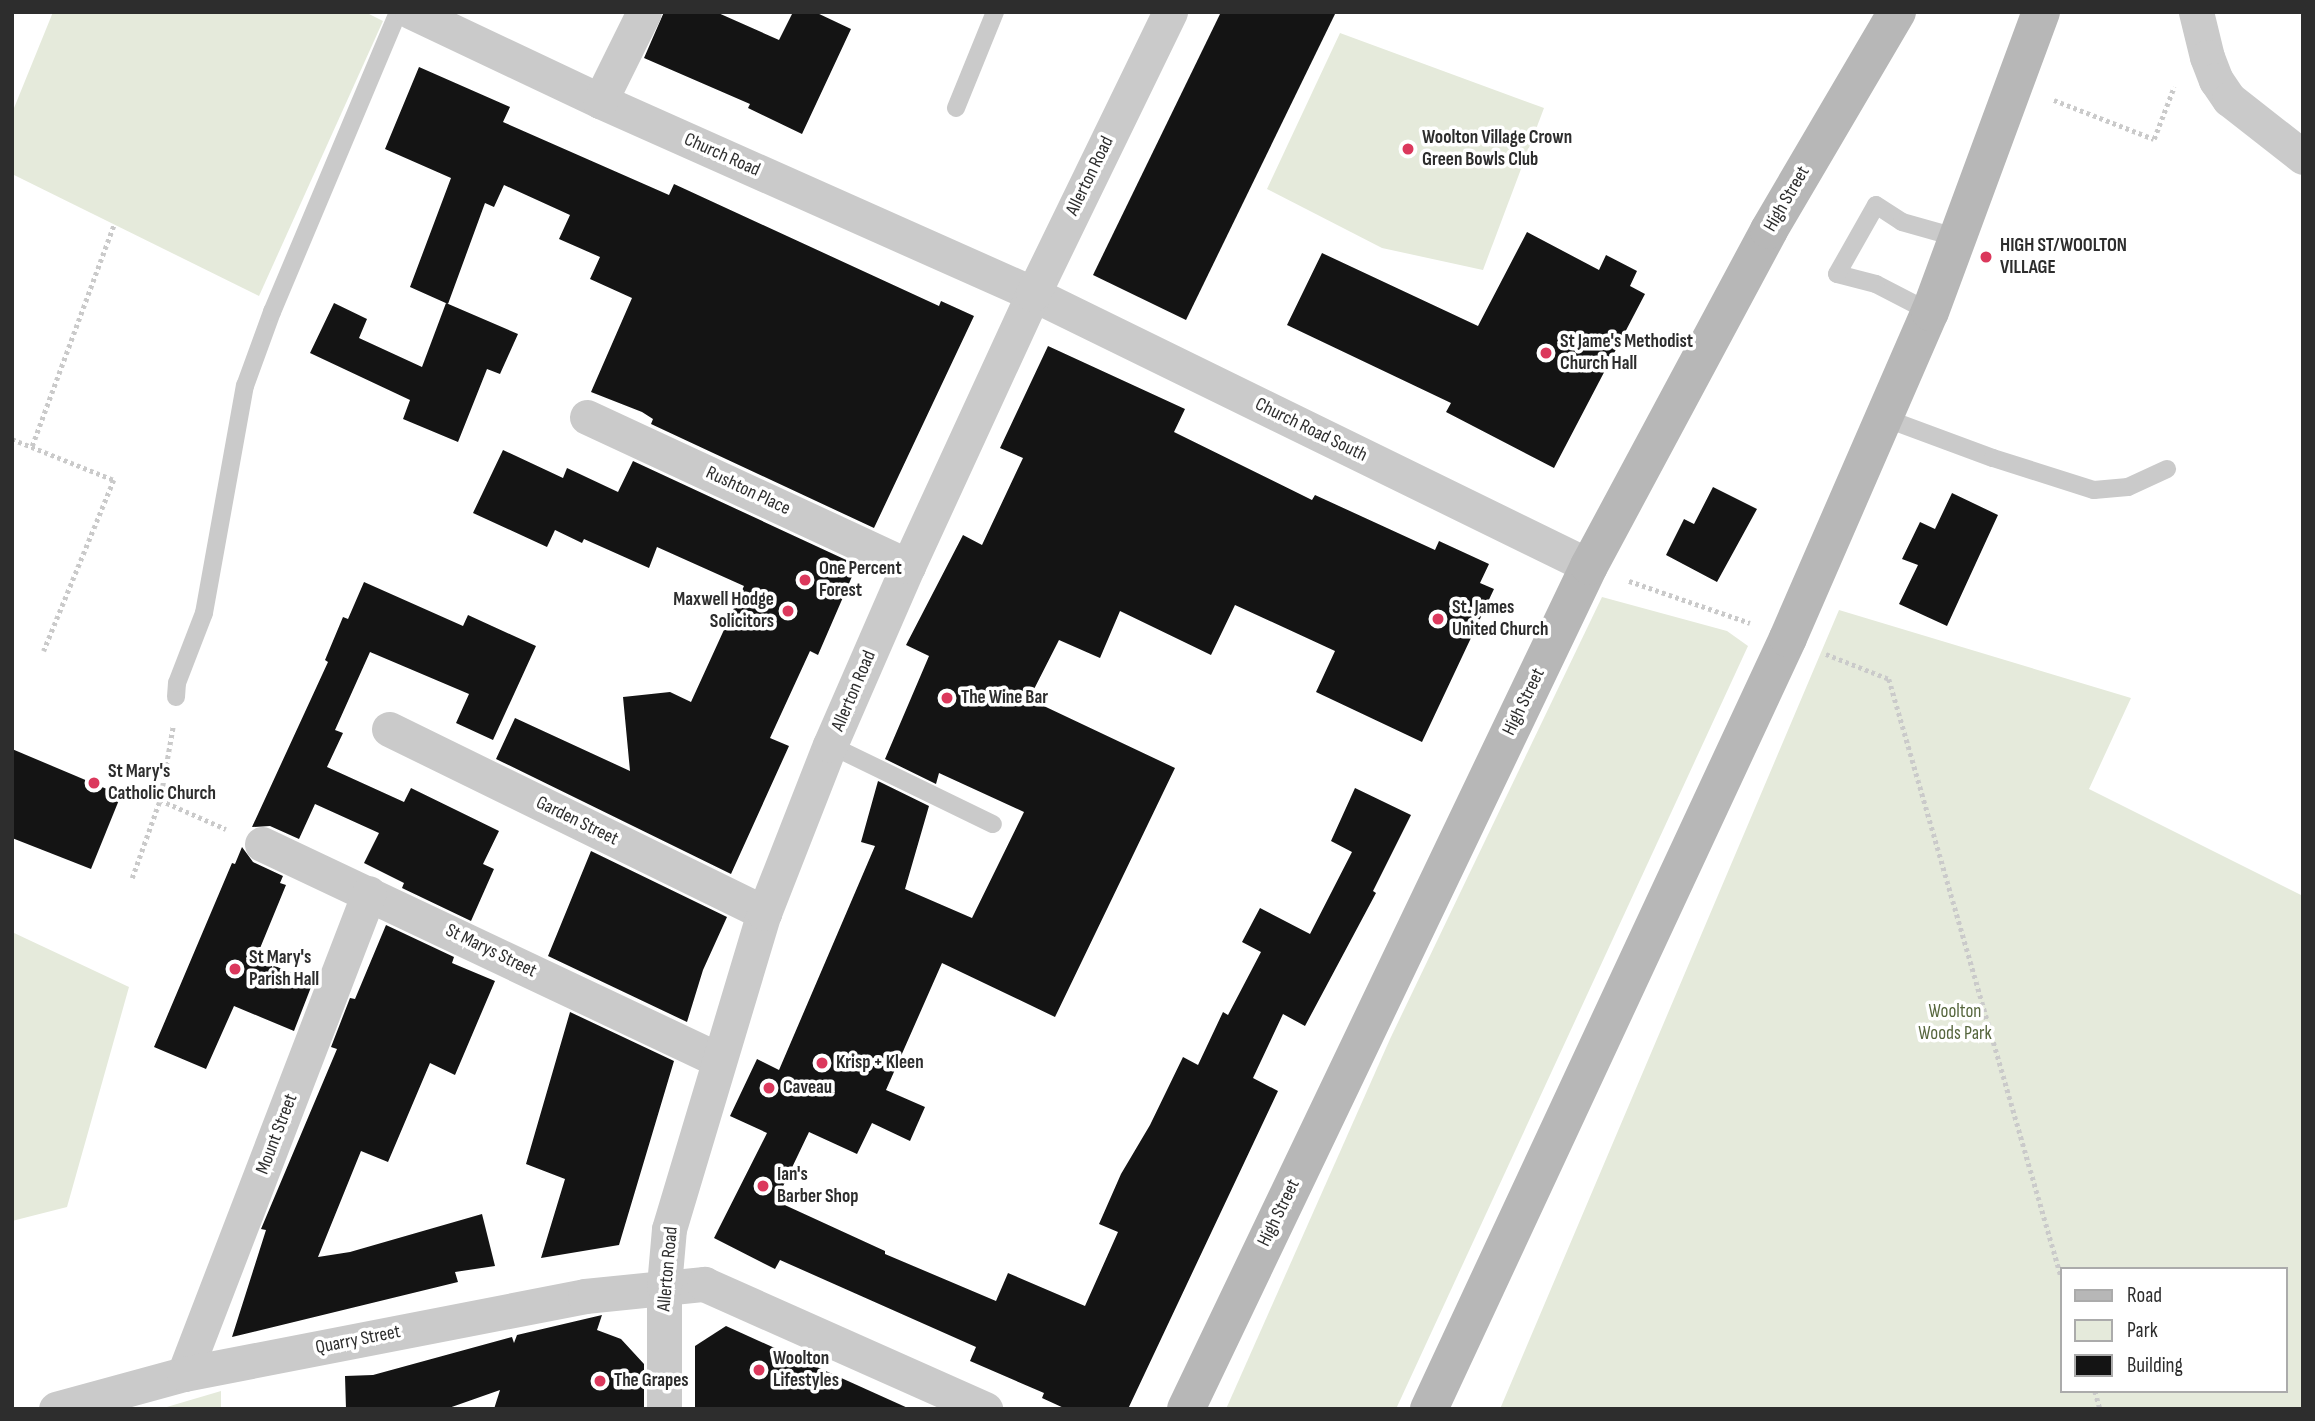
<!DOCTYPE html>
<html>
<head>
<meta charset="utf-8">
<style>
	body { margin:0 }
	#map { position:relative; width:2315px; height:1421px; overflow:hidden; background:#fff; font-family:"Sofia Sans Condensed",sans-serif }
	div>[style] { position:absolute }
	.green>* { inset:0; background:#e5eadb }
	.building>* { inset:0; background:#141414 }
	.path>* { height:4.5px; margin-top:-2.25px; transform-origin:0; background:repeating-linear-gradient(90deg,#cacaca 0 3.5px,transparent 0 7px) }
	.lane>* { height:18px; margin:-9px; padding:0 9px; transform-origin:9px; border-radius:9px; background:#cacaca }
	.street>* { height:35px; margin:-17.5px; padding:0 17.5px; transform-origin:17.5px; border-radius:17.5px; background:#cacaca }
	.secondary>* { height:38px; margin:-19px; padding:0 19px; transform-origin:19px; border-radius:19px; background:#b7b7b7 }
	.dots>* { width:19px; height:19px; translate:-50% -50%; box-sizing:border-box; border:4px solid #fff; border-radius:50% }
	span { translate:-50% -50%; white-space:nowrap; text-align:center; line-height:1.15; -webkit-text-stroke:7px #fff; paint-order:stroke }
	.poi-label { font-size:19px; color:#2d2d2d; font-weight:700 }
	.left { translate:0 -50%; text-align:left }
	.right { translate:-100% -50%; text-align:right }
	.street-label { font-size:19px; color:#2d2d2d }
	.park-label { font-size:19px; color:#56663d }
	.frame { position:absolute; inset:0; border:14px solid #2d2d2d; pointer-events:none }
	.legend { position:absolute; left:2060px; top:1267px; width:228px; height:126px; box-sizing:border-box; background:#fff; border:2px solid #ababab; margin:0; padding:9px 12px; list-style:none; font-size:21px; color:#2d2d2d }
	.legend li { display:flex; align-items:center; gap:14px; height:35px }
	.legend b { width:35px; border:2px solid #ababab }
</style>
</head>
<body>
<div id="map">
	<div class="green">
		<div style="clip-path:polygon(53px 12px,365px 12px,383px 21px,259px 296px,12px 174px,12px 113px)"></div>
		<div style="clip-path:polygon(1340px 33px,1544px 108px,1483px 270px,1382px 248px,1267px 189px)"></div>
		<div style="clip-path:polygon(1602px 597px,1727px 631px,1748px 646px,1396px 1409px,1226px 1409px,1390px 1039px)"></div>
		<div style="clip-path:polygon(evenodd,1839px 610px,2131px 698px,2089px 789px,2303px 896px,2303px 1409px,1500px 1409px,1839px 610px,2061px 1269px,2285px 1269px,2285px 1391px,2061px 1391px,2061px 1269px)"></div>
		<div style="clip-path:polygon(12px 932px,129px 987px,67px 1207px,12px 1221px)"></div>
		<div style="clip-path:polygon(221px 1391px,221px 1409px,160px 1409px)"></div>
	</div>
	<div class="building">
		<div style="clip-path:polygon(664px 12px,716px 12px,779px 40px,793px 12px,815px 12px,851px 29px,802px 134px,748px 108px,750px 104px,644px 58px)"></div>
		<div style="clip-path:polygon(1221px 12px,1336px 12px,1186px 320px,1093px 275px)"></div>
		<div style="clip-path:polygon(419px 67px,510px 107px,503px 122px,669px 195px,674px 184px,939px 306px,941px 301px,974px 316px,874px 528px,651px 424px,653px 419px,642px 412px,591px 392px,632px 298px,590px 279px,600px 257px,559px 239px,570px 215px,504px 185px,494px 207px,485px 203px,448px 304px,410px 287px,451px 178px,385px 149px)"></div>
		<div style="clip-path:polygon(1527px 232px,1599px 270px,1606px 255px,1637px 271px,1630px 286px,1645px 294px,1554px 468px,1446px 412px,1451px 403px,1287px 325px,1322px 253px,1478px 326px)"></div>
		<div style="clip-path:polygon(334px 303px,367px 319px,359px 338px,422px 367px,446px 303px,518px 334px,500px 374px,487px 369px,458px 442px,403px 419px,410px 400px,310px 353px)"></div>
		<div style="clip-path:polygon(1048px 346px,1185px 409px,1174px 432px,1312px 500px,1315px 495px,1435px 550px,1439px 541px,1489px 564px,1480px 583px,1494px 589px,1422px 742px,1316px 692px,1335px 651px,1235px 605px,1211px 655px,1120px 611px,1100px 658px,1059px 640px,1029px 699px,1175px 768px,1055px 1017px,942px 963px,886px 1090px,925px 1107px,910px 1141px,872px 1123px,857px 1154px,809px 1132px,776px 1201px,885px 1251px,885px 1254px,996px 1301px,1008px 1273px,1085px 1306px,1118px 1232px,1099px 1224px,1121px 1174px,1150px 1125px,1183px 1057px,1198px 1065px,1223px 1012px,1228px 1015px,1261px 952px,1242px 942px,1260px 908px,1310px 934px,1352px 852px,1331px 841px,1355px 788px,1411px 815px,1373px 891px,1376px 893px,1305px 1026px,1283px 1014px,1253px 1078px,1278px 1091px,1128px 1409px,1066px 1409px,1042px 1398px,1044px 1393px,970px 1361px,976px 1347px,780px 1260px,775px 1269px,714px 1238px,767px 1133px,730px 1116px,757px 1059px,779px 1070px,875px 846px,861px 842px,878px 781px,929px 806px,905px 889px,972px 918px,1024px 812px,939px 773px,936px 784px,885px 759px,929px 656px,906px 645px,963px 535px,982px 545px,1023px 458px,1000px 448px)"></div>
		<div style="clip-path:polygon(503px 450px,563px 478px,567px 468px,618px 492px,633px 461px,857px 565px,818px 655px,810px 651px,770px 738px,789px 746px,731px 874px,496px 759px,515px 718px,630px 771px,623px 697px,670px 692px,691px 702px,744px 586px,657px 547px,649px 568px,584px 539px,582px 543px,555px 530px,547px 547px,473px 513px)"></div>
		<div style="clip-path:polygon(1713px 487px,1757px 509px,1717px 582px,1666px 555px,1684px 519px,1694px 524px)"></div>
		<div style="clip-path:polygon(1952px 493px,1998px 515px,1947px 626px,1899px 604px,1918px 565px,1902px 559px,1920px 522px,1935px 529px)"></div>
		<div style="clip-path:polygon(364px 582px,463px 626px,468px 615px,536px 646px,493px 740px,456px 723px,469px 694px,370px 652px,335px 730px,343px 733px,327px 767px,404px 802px,411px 788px,499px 831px,483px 864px,494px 869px,471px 921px,402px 888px,404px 883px,364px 863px,379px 833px,315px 804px,299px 839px,270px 826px,252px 827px,328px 662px,325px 660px,343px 617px,348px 619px)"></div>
		<div style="clip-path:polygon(12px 749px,121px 795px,91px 869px,12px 838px)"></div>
		<div style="clip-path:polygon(242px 847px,253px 862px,283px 876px,280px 883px,286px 885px,256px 958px,313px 982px,294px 1031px,234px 1006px,206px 1069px,154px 1047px,232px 863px,235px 864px)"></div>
		<div style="clip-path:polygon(591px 851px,727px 917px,703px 970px,687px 1022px,548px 956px)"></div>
		<div style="clip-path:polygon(386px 925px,454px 957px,452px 963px,495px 981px,455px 1075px,430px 1063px,388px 1162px,361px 1151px,318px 1257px,350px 1252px,482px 1214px,495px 1266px,455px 1272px,458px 1282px,232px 1337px,266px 1230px,261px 1229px,337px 1049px,331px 1047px,350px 998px,355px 999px)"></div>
		<div style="clip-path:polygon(570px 1012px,674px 1061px,619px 1245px,541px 1258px,565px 1179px,526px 1164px)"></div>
		<div style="clip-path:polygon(602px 1315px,597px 1330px,621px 1339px,644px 1364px,644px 1409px,494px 1409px,500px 1390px,446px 1409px,346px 1409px,345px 1376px,373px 1375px,512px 1337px,514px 1343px,517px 1335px)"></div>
		<div style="clip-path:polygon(726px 1326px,910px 1409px,695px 1409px,695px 1346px)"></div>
	</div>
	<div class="path">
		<div style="left:2054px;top:100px;width:107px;rotate:21.3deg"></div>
		<div style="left:2154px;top:139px;width:56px;rotate:-69deg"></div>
		<div style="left:12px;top:439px;width:110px;rotate:21.9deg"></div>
		<div style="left:114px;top:480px;width:185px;rotate:112.3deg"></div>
		<div style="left:32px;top:446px;width:237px;rotate:-69.7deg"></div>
		<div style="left:1629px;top:581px;width:128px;rotate:19.1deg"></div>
		<div style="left:1826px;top:654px;width:68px;rotate:21.6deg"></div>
		<div style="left:1889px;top:679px;width:621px;rotate:73.93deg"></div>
		<div style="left:160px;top:800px;width:72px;rotate:23.7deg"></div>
		<div style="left:132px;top:878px;width:83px;rotate:-70.3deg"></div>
		<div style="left:160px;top:800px;width:75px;rotate:-80deg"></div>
		<div style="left:2095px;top:1391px;width:19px;rotate:74deg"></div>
	</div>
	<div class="lane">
		<div style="left:956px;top:108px;width:104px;rotate:-67.9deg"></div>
		<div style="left:1930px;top:312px;width:61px;rotate:-152.6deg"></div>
		<div style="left:1876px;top:284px;width:40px;rotate:-165.6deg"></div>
		<div style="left:1837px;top:274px;width:79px;rotate:-60.5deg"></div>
		<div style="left:1876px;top:205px;width:31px;rotate:33deg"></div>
		<div style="left:1902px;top:222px;width:59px;rotate:15.7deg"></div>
		<div style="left:1882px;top:417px;width:118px;rotate:20.3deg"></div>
		<div style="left:1993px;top:458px;width:106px;rotate:17.6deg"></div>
		<div style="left:2094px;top:490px;width:34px;rotate:-5deg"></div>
		<div style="left:2128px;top:487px;width:43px;rotate:-24.8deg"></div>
		<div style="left:176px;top:697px;width:14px;rotate:-86deg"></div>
		<div style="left:177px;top:683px;width:75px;rotate:-68.9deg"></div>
		<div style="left:204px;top:613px;width:231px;rotate:-79.8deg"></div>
		<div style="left:245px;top:386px;width:79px;rotate:-70deg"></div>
		<div style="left:272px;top:312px;width:325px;rotate:-67.2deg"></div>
		<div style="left:830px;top:745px;width:181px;rotate:25.9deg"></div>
	</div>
	<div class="street">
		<div style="left:412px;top:12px;width:208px;rotate:25.3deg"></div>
		<div style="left:600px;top:101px;width:474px;rotate:24deg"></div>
		<div style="left:1033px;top:294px;width:619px;rotate:26.07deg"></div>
		<div style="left:2196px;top:12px;width:46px;rotate:76.3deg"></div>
		<div style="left:2207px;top:57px;width:25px;rotate:69deg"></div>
		<div style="left:2216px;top:80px;width:23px;rotate:56deg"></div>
		<div style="left:2229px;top:99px;width:94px;rotate:38.1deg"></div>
		<div style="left:600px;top:101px;width:99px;rotate:-63.7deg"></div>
		<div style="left:587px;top:417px;width:354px;rotate:24.9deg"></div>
		<div style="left:389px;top:729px;width:418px;rotate:26.1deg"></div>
		<div style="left:262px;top:844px;width:505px;rotate:25.3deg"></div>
		<div style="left:184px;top:1374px;width:515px;rotate:-68.96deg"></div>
		<div style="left:56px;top:1409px;width:133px;rotate:-15.3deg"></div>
		<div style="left:184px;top:1374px;width:409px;rotate:-11deg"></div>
		<div style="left:585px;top:1296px;width:120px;rotate:-5.8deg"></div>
		<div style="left:704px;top:1284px;width:308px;rotate:24deg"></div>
		<div style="left:664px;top:1409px;width:123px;rotate:-90deg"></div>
		<div style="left:664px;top:1286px;width:57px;rotate:-85deg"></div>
		<div style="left:669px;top:1229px;width:330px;rotate:-73.3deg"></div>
		<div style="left:764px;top:913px;width:180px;rotate:-68.6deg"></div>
		<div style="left:830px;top:745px;width:195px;rotate:-66.5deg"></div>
		<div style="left:908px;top:566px;width:299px;rotate:-65.3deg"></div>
		<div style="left:1033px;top:294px;width:314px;rotate:-64.1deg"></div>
	</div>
	<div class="secondary">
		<div style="left:1186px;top:1409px;width:934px;rotate:-64.45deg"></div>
		<div style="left:1589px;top:566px;width:381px;rotate:-61.8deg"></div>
		<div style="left:1769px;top:230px;width:253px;rotate:-59.6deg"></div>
		<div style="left:1429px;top:1409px;width:850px;rotate:-65.03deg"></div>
		<div style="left:1788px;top:638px;width:356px;rotate:-66.5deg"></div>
		<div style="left:1930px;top:312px;width:320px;rotate:-69.7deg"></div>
	</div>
	<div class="dots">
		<div style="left:1408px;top:149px;background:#db385c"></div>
		<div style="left:1986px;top:257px;background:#db385c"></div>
		<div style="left:1546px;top:353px;background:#db385c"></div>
		<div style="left:805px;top:580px;background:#db385c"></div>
		<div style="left:788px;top:611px;background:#db385c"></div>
		<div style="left:1438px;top:619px;background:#db385c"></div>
		<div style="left:947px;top:698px;background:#db385c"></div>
		<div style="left:94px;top:783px;background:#db385c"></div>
		<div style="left:235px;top:969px;background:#db385c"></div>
		<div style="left:822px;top:1063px;background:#db385c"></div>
		<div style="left:769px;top:1088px;background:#db385c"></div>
		<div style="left:763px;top:1186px;background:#db385c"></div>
		<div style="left:759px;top:1370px;background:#db385c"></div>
		<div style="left:600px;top:1381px;background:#db385c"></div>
	</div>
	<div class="poi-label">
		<span class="left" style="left:1422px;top:149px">Woolton Village Crown<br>Green Bowls Club</span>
		<span class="left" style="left:2000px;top:257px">HIGH ST/WOOLTON<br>VILLAGE</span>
		<span class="left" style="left:1560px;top:353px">St Jame's Methodist<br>Church Hall</span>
		<span class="left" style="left:819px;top:580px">One Percent<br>Forest</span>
		<span class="right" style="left:774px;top:611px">Maxwell Hodge<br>Solicitors</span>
		<span class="left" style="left:1452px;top:619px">St. James<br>United Church</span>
		<span class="left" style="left:961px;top:698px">The Wine Bar</span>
		<span class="left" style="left:108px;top:783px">St Mary's<br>Catholic Church</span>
		<span class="left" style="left:249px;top:969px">St Mary's<br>Parish Hall</span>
		<span class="left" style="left:836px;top:1063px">Krisp + Kleen</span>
		<span class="left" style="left:783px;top:1088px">Caveau</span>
		<span class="left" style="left:777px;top:1186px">Ian's<br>Barber Shop</span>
		<span class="left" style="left:773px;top:1370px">Woolton<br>Lifestyles</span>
		<span class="left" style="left:614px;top:1381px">The Grapes</span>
	</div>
	<div class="street-label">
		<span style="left:722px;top:155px;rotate:24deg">Church Road</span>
		<span style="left:1090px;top:176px;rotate:-64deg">Allerton Road</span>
		<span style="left:1787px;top:199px;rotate:-60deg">High Street</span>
		<span style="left:1311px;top:430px;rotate:26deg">Church Road South</span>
		<span style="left:748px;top:491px;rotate:25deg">Rushton Place</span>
		<span style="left:854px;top:691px;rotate:-67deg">Allerton Road</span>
		<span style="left:1524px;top:702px;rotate:-64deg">High Street</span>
		<span style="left:577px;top:821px;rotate:26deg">Garden Street</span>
		<span style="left:491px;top:951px;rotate:26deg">St Marys Street</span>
		<span style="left:277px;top:1134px;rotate:-69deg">Mount Street</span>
		<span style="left:1279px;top:1213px;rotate:-64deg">High Street</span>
		<span style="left:668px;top:1269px;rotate:-85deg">Allerton Road</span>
		<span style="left:358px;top:1340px;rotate:-11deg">Quarry Street</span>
	</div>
	<div class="park-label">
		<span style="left:1955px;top:1023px">Woolton<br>Woods Park</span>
	</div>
	<div class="frame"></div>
	<ul class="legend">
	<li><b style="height:9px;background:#b7b7b7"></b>Road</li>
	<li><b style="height:19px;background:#e5eadb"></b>Park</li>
	<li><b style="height:19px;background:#141414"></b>Building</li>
	</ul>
</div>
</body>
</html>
